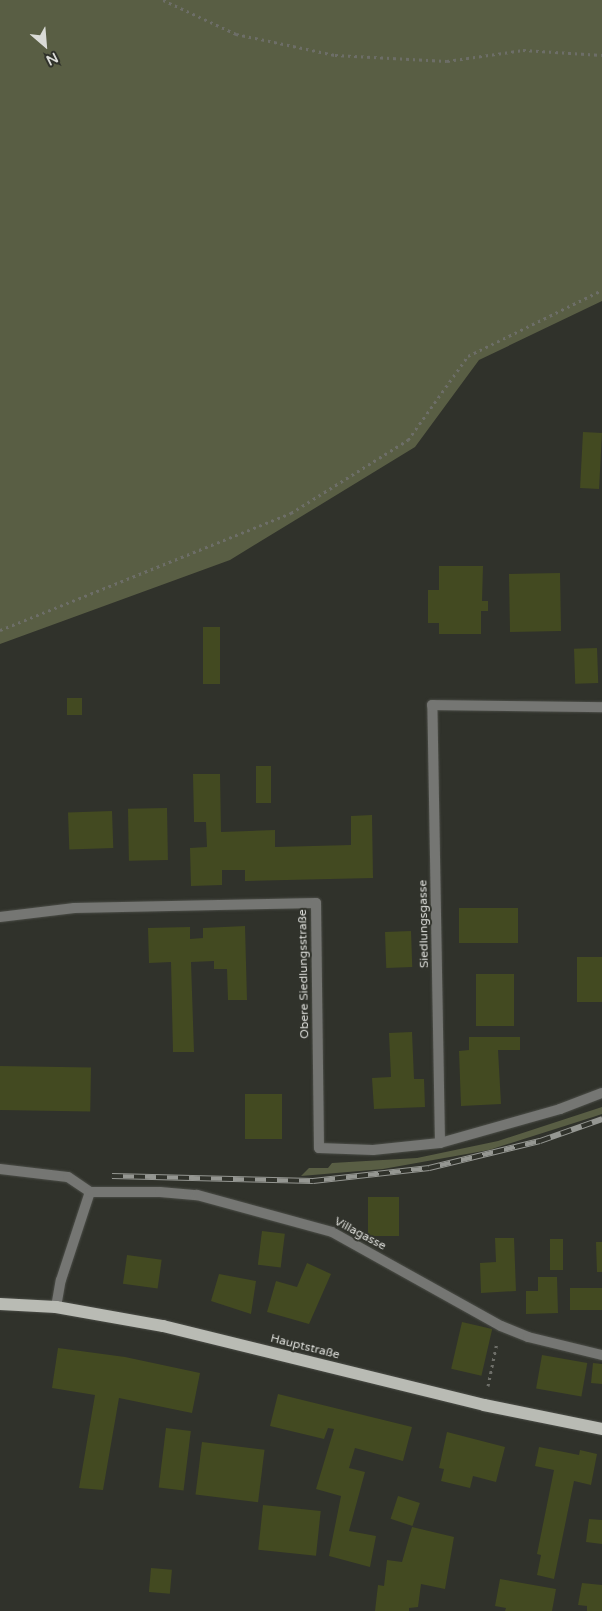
<!DOCTYPE html>
<html>
<head>
<meta charset="utf-8">
<style>
	body { margin:0 }
	#map { position:relative; width:602px; height:1611px; overflow:hidden; background:#30322b; font-family:"Varela Round",sans-serif }
	div>[style] { position:absolute }
	.green>* { inset:0; background:#595e44 }
	.building>* { inset:0; background:#434a21; transform-origin:0 0 }
	.path>* { height:3px; margin-top:-1.5px; transform-origin:0; background:repeating-linear-gradient(90deg,#6d6e68 0 2.5px,transparent 0 6.5px) }
	.roads { filter:drop-shadow(0 0 1px #4b4d47) drop-shadow(0 0 1px #4b4d47) }
	.minor>* { height:10px; margin:-5px; padding:0 5px; transform-origin:5px; border-radius:5px; background:#757673 }
	.primary>* { height:12px; margin:-6px; padding:0 6px; transform-origin:6px; border-radius:6px; background:#b9bbb4 }
	.rail>* { height:5.5px; margin-top:-2.75px; transform-origin:0; background:repeating-linear-gradient(90deg,#30322b 0 11px,#959792 0 22px); box-sizing:border-box; border-block:1px solid #959792 }
	span { translate:-50% -50%; white-space:nowrap; text-align:center; line-height:1.15; -webkit-text-stroke:4px #30322b; paint-order:stroke }
	.street-label { font-size:12px; color:#dadbd7 }
	.north { position:absolute; left:20px; top:20px; width:50px; height:50px; -webkit-text-stroke:4px #30322b; paint-order:stroke; rotate:153deg; font-size:14px; font-weight:700; line-height:20px; text-align:center; color:#dadbd7 }
	.north::after { content:''; display:block; margin:auto; width:18px; height:22px; background:#dadbd7; clip-path:polygon(50% 0,100% 100%,50% 72%,0 100%) }
</style>
</head>
<body>
<div id="map">
	<div class="green">
		<div style="clip-path:polygon(0 0,602px 0,602px 301px,479px 360px,415px 447px,230px 560px,0 644px)"></div>
		<div style="clip-path:polygon(602px 1107px,602px 1114px,593px 1117px,489px 1150px,383px 1169px,301px 1176px,309px 1168px,328px 1168px,332px 1163px,417px 1158px,498px 1141px)"></div>
	</div>
	<div class="building">
		<div style="left:583px;top:432px;width:19px;height:56px;rotate:3deg"></div>
		<div style="clip-path:polygon(439px 566px,483px 566px,482px 601px,488px 601px,488px 611px,481px 611px,481px 634px,439px 634px,439px 623px,428px 623px,428px 590px,439px 590px)"></div>
		<div style="left:560px;top:573px;width:58px;height:51px;rotate:89deg"></div>
		<div style="left:203px;top:627px;width:17px;height:57px"></div>
		<div style="left:597px;top:648px;width:35px;height:23px;rotate:88deg"></div>
		<div style="left:67px;top:698px;width:15px;height:17px"></div>
		<div style="left:256px;top:766px;width:15px;height:37px"></div>
		<div style="clip-path:polygon(193px 774px,220px 774px,221px 832px,275px 830px,275px 847px,351px 845px,351px 816px,372px 815px,373px 878px,245px 881px,245px 870px,222px 870px,222px 885px,191px 886px,190px 848px,207px 847px,206px 822px,194px 822px)"></div>
		<div style="left:167px;top:808px;width:52px;height:39px;rotate:89deg"></div>
		<div style="left:112px;top:811px;width:37px;height:44px;rotate:88deg"></div>
		<div style="left:459px;top:908px;width:59px;height:35px"></div>
		<div style="clip-path:polygon(245px 926px,247px 1000px,228px 1000px,227px 969px,214px 969px,214px 961px,191px 962px,194px 1052px,173px 1052px,171px 962px,149px 963px,148px 928px,190px 927px,190px 939px,203px 938px,203px 928px)"></div>
		<div style="left:411px;top:931px;width:36px;height:26px;rotate:88deg"></div>
		<div style="left:602px;top:957px;width:45px;height:25px;rotate:90deg"></div>
		<div style="left:476px;top:974px;width:38px;height:52px"></div>
		<div style="clip-path:polygon(412px 1032px,414px 1079px,424px 1079px,425px 1107px,374px 1109px,372px 1078px,391px 1077px,389px 1033px)"></div>
		<div style="clip-path:polygon(469px 1037px,520px 1037px,520px 1050px,498px 1050px,501px 1104px,461px 1106px,459px 1051px,469px 1050px)"></div>
		<div style="left:0;top:1066px;width:91px;height:44px;rotate:1deg"></div>
		<div style="left:245px;top:1094px;width:37px;height:45px"></div>
		<div style="left:368px;top:1197px;width:31px;height:39px"></div>
		<div style="left:262px;top:1231px;width:23px;height:34px;rotate:7deg"></div>
		<div style="clip-path:polygon(495px 1238px,514px 1238px,516px 1291px,481px 1293px,480px 1263px,496px 1262px)"></div>
		<div style="left:550px;top:1239px;width:13px;height:31px"></div>
		<div style="clip-path:polygon(596px 1242px,602px 1242px,602px 1272px,597px 1272px)"></div>
		<div style="left:127px;top:1255px;width:35px;height:29px;rotate:8deg"></div>
		<div style="clip-path:polygon(307px 1263px,331px 1274px,309px 1324px,267px 1312px,276px 1281px,297px 1287px)"></div>
		<div style="clip-path:polygon(219px 1274px,256px 1281px,251px 1314px,211px 1301px)"></div>
		<div style="clip-path:polygon(538px 1277px,557px 1277px,558px 1313px,526px 1314px,526px 1291px,538px 1291px)"></div>
		<div style="left:602px;top:1288px;width:22px;height:32px;rotate:90deg"></div>
		<div style="left:462px;top:1322px;width:31px;height:48px;rotate:13deg"></div>
		<div style="clip-path:polygon(58px 1348px,125px 1357px,200px 1373px,192px 1413px,119px 1398px,103px 1490px,79px 1488px,95px 1395px,52px 1388px)"></div>
		<div style="left:542px;top:1355px;width:46px;height:34px;rotate:10deg"></div>
		<div style="clip-path:polygon(593px 1363px,602px 1364px,602px 1384px,591px 1383px)"></div>
		<div style="clip-path:polygon(278px 1394px,412px 1427px,403px 1461px,355px 1448px,349px 1468px,365px 1472px,349px 1531px,376px 1536px,370px 1567px,329px 1556px,341px 1496px,316px 1489px,334px 1429px,328px 1428px,324px 1439px,270px 1426px)"></div>
		<div style="left:166px;top:1428px;width:25px;height:60px;rotate:7deg"></div>
		<div style="clip-path:polygon(447px 1432px,505px 1447px,496px 1482px,473px 1476px,470px 1488px,441px 1481px,444px 1469px,439px 1468px)"></div>
		<div style="left:202px;top:1442px;width:63px;height:53px;rotate:7deg"></div>
		<div style="clip-path:polygon(539px 1447px,579px 1455px,580px 1450px,597px 1454px,591px 1485px,574px 1481px,554px 1579px,537px 1575px,541px 1555px,537px 1554px,554px 1470px,535px 1466px)"></div>
		<div style="left:398px;top:1496px;width:23px;height:24px;rotate:18deg"></div>
		<div style="left:263px;top:1505px;width:58px;height:45px;rotate:6deg"></div>
		<div style="clip-path:polygon(589px 1519px,602px 1520px,602px 1544px,586px 1542px)"></div>
		<div style="clip-path:polygon(412px 1527px,454px 1537px,445px 1589px,421px 1584px,418px 1607px,409px 1608px,409px 1611px,375px 1611px,378px 1585px,384px 1586px,387px 1560px,402px 1562px)"></div>
		<div style="left:151px;top:1568px;width:21px;height:24px;rotate:5deg"></div>
		<div style="clip-path:polygon(500px 1579px,556px 1589px,552px 1611px,505px 1611px,506px 1608px,495px 1606px)"></div>
		<div style="clip-path:polygon(582px 1583px,602px 1585px,602px 1611px,587px 1611px,587px 1606px,578px 1605px)"></div>
	</div>
	<div class="path">
		<div style="left:163px;top:0;width:81px;rotate:25deg"></div>
		<div style="left:236px;top:34px;width:101px;rotate:12deg"></div>
		<div style="left:335px;top:55px;width:112px;rotate:3.1deg"></div>
		<div style="left:447px;top:61px;width:77px;rotate:-8.2deg"></div>
		<div style="left:523px;top:50px;width:79px;rotate:3.6deg"></div>
		<div style="left:0;top:630px;width:314px;rotate:-21.9deg"></div>
		<div style="left:291px;top:513px;width:138px;rotate:-32deg"></div>
		<div style="left:408px;top:440px;width:103px;rotate:-54.5deg"></div>
		<div style="left:468px;top:356px;width:149px;rotate:-26.2deg"></div>
		<div style="left:488px;top:1386px;width:45px;rotate:-78.4deg"></div>
	</div>
	<div class="roads">
		<div class="minor">
			<div style="left:0;top:917px;width:75px;rotate:-6.9deg"></div>
			<div style="left:74px;top:908px;width:242px;rotate:-1.2deg"></div>
			<div style="left:316px;top:903px;width:245px;rotate:89.3deg"></div>
			<div style="left:319px;top:1148px;width:54px;rotate:2.1deg"></div>
			<div style="left:373px;top:1150px;width:67px;rotate:-6deg"></div>
			<div style="left:440px;top:1143px;width:125px;rotate:-15.8deg"></div>
			<div style="left:560px;top:1109px;width:45px;rotate:-20.9deg"></div>
			<div style="left:440px;top:1143px;width:438px;rotate:-91deg"></div>
			<div style="left:432px;top:705px;width:170px;rotate:0.7deg"></div>
			<div style="left:0;top:1169px;width:68px;rotate:6.7deg"></div>
			<div style="left:68px;top:1177px;width:27px;rotate:34deg"></div>
			<div style="left:56px;top:1307px;width:27px;rotate:-80deg"></div>
			<div style="left:61px;top:1280px;width:93px;rotate:-71.8deg"></div>
			<div style="left:90px;top:1192px;width:70px"></div>
			<div style="left:160px;top:1192px;width:37px;rotate:5deg"></div>
			<div style="left:197px;top:1195px;width:140px;rotate:15.3deg"></div>
			<div style="left:332px;top:1232px;width:193px;rotate:29.1deg"></div>
			<div style="left:501px;top:1326px;width:29px;rotate:22deg"></div>
			<div style="left:528px;top:1337px;width:76px;rotate:13.7deg"></div>
		</div>
		<div class="primary">
			<div style="left:0;top:1304px;width:56px;rotate:3.1deg"></div>
			<div style="left:56px;top:1307px;width:109px;rotate:10.1deg"></div>
			<div style="left:163px;top:1326px;width:331px;rotate:13.8deg"></div>
			<div style="left:484px;top:1405px;width:120px;rotate:11.5deg"></div>
		</div>
	</div>
	<div class="rail">
		<div style="left:112px;top:1176px;width:201px;rotate:1.4deg"></div>
		<div style="left:313px;top:1181px;width:117px;rotate:-6.4deg"></div>
		<div style="left:429px;top:1168px;width:114px;rotate:-13.7deg"></div>
		<div style="left:540px;top:1141px;width:66px;rotate:-19.5deg"></div>
	</div>
	<div class="street-label">
		<span style="left:424px;top:924px;rotate:-91deg">Siedlungsgasse</span>
		<span style="left:304px;top:974px;rotate:-91deg">Obere Siedlungsstraße</span>
		<span style="left:360px;top:1234px;rotate:28deg">Villagasse</span>
		<span style="left:305px;top:1347px;rotate:14deg">Hauptstraße</span>
	</div>
	<div class="north">N</div>
</div>
</body>
</html>
